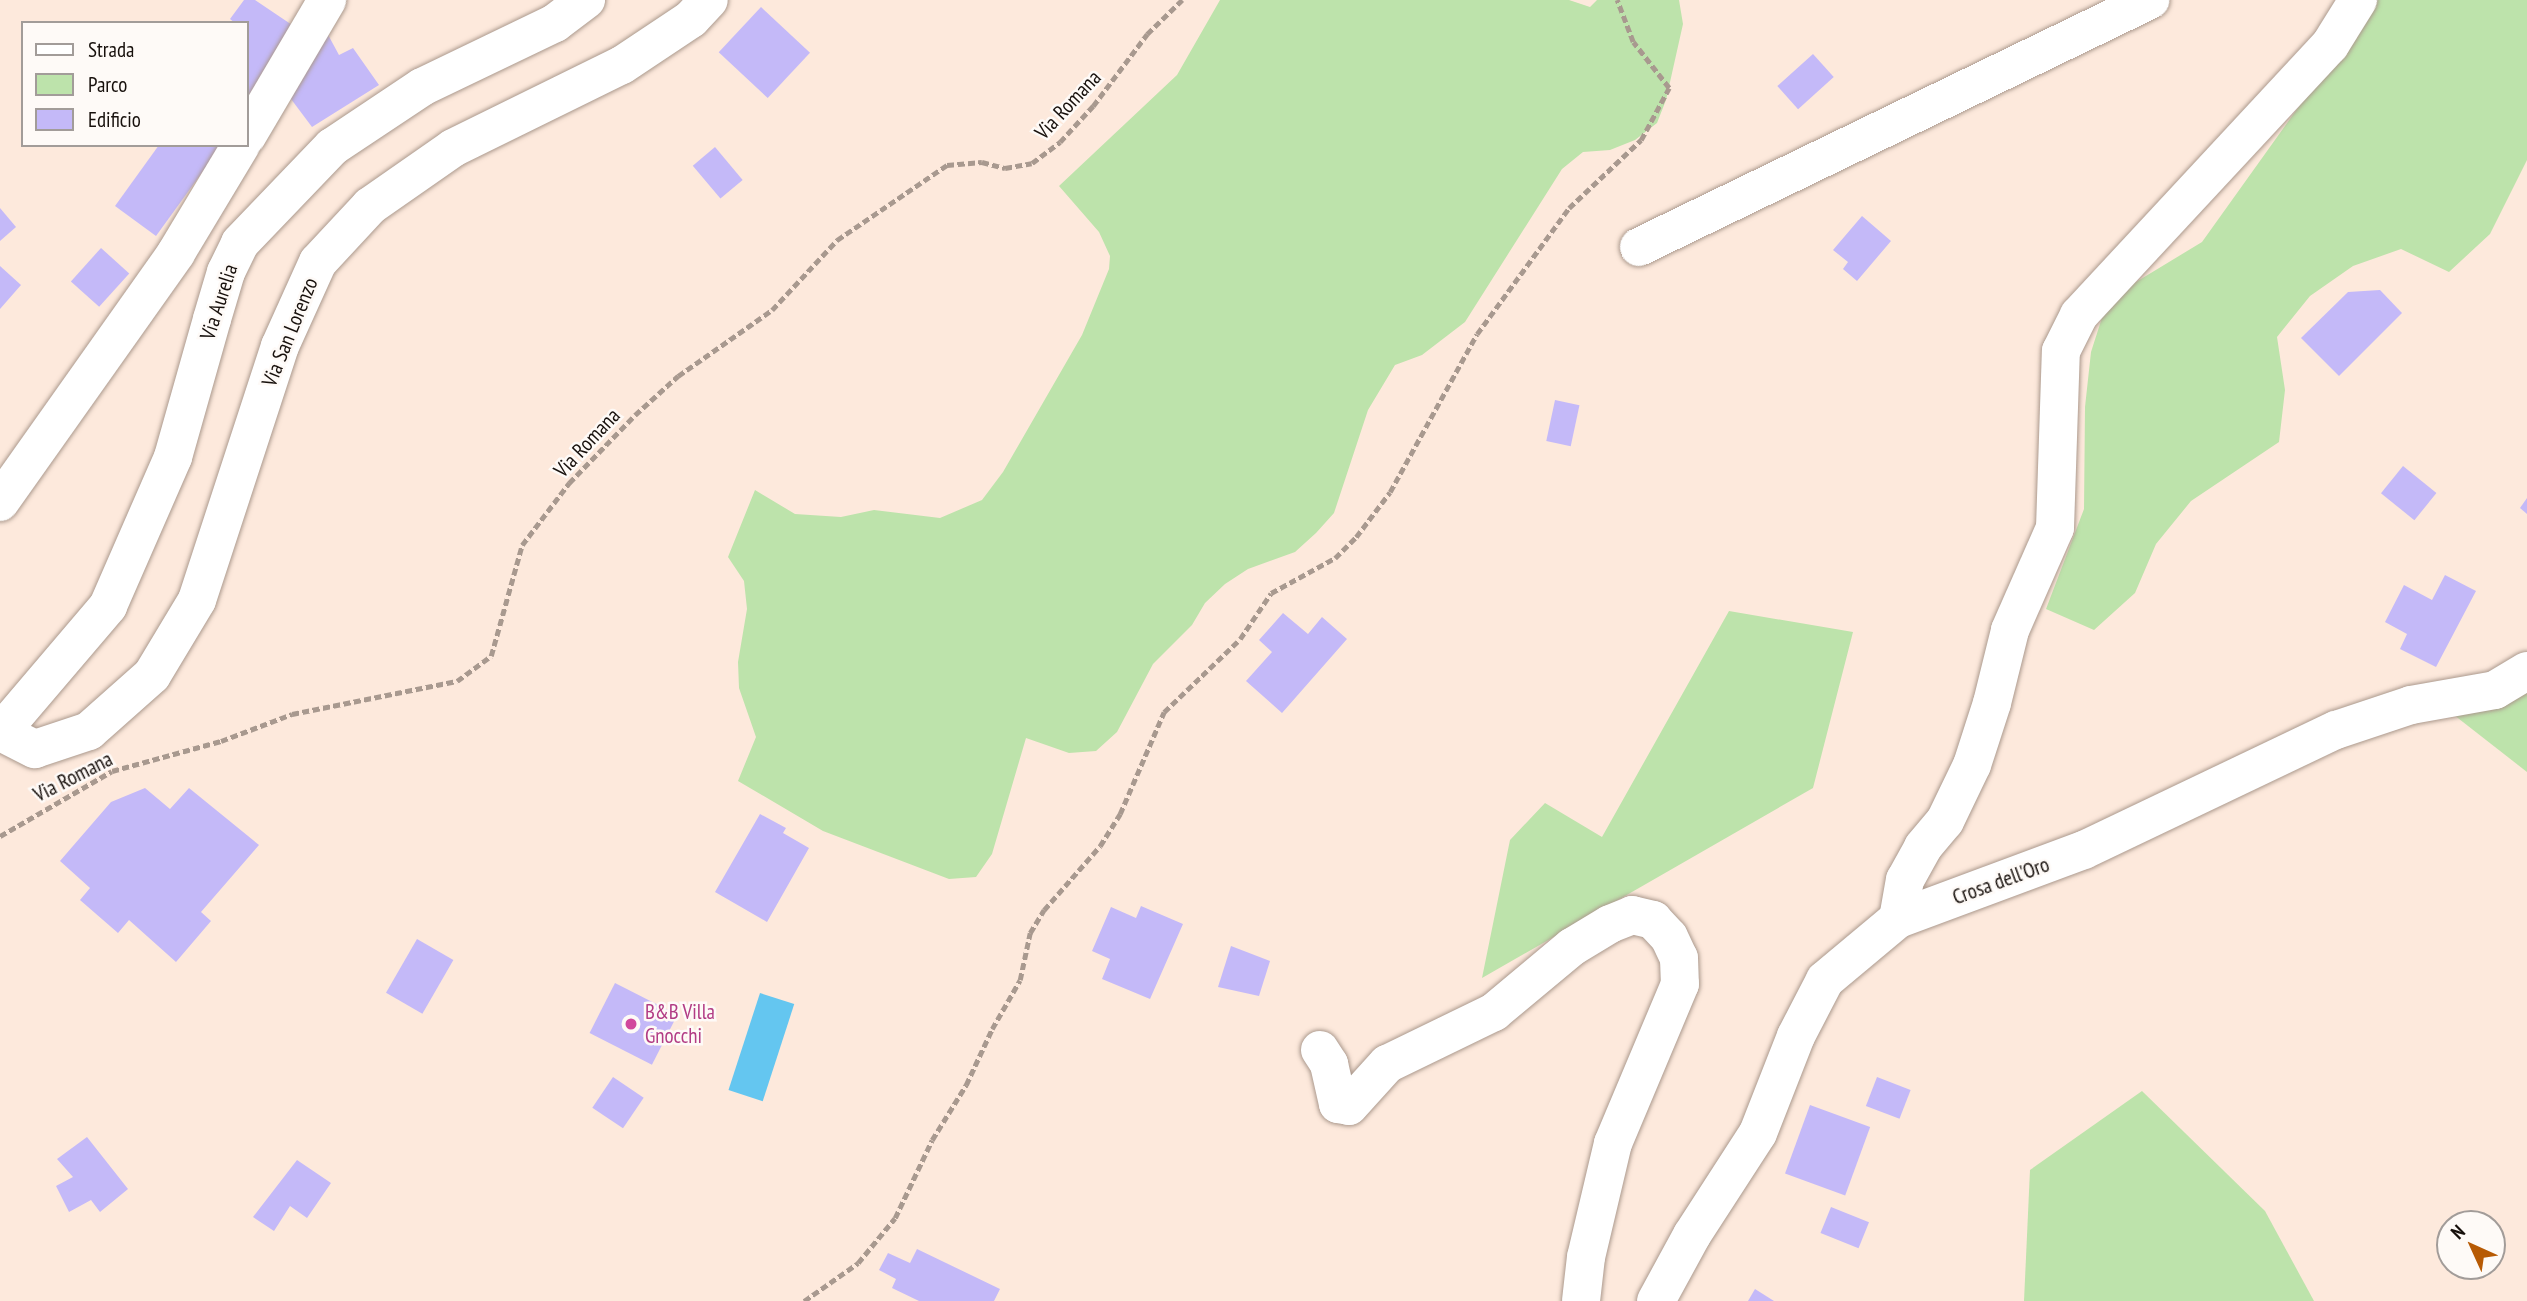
<!DOCTYPE html>
<html>
<head>
<meta charset="utf-8">
<style>
	body { margin:0 }
	#map { position:relative; width:2527px; height:1301px; overflow:hidden; background:#fde9dc; font-family:"PT Sans Narrow",sans-serif }
	div>[style] { position:absolute }
	.green>* { inset:0; background:#bde3ab }
	.water>* { inset:0; background:#64c6f0; transform-origin:0 0 }
	.building>* { inset:0; background:#c4b9f8; transform-origin:0 0 }
	.path>* { height:4.5px; margin-top:-2.25px; transform-origin:0; background:repeating-linear-gradient(90deg,#a8998f 0 7px,transparent 0 10.5px) }
	.roads { filter:drop-shadow(0 0 2px #ab998d) drop-shadow(0 0 2px #ab998d) }
	.street>* { height:38px; margin:-19px; padding:0 19px; transform-origin:19px; border-radius:19px; background:#fff }
	.secondary>* { height:38px; margin:-19px; padding:0 19px; transform-origin:19px; border-radius:19px; background:#fff }
	.primary>* { height:38px; margin:-19px; padding:0 19px; transform-origin:19px; border-radius:19px; background:#fff }
	.dots>* { width:19px; height:19px; translate:-50% -50%; box-sizing:border-box; border:4px solid #fefaf7; border-radius:50% }
	span { translate:-50% -50%; white-space:nowrap; text-align:center; line-height:1.15; -webkit-text-stroke:5px #fefaf7; paint-order:stroke }
	.street-label { font-size:21px; color:#17100c }
	.hotel-label { font-size:21px; color:#b23c85 }
	.left { translate:0 -50%; text-align:left }
	.legend { position:absolute; left:21px; top:21px; width:228px; height:126px; box-sizing:border-box; background:#fefaf7; border:2px solid #a29c99; margin:0; padding:9px 12px; list-style:none; font-size:21px; color:#17100c }
	.legend li { display:flex; align-items:center; gap:14px; height:35px }
	.legend b { width:35px; border:2px solid #a29c99 }
	.north { position:absolute; left:2436px; top:1210px; width:70px; height:70px; box-sizing:border-box; background:#fefaf7; border:2px solid #a29c99; border-radius:50%; rotate:315deg; font-size:19px; font-weight:700; line-height:28px; text-align:center; color:#17100c }
	.north::after { content:''; display:block; margin:auto; width:24px; height:32px; background:#b75a04; clip-path:polygon(50% 0,100% 100%,50% 72%,0 100%) }
</style>
</head>
<body>
<div id="map">
	<div class="green">
		<div style="clip-path:polygon(1220px 0,1569px 0,1590px 7px,1597px 0,1679px 0,1683px 24px,1666px 100px,1657px 123px,1635px 140px,1610px 150px,1583px 152px,1562px 169px,1465px 322px,1422px 355px,1395px 365px,1368px 410px,1334px 513px,1316px 533px,1295px 552px,1248px 569px,1225px 584px,1205px 603px,1192px 625px,1153px 664px,1117px 732px,1096px 751px,1069px 753px,1026px 738px,992px 854px,976px 877px,949px 879px,823px 831px,738px 781px,756px 737px,739px 688px,738px 662px,747px 609px,744px 581px,728px 557px,755px 490px,795px 514px,841px 517px,874px 510px,940px 518px,982px 500px,1003px 472px,1082px 335px,1109px 269px,1110px 256px,1099px 232px,1059px 186px,1177px 75px)"></div>
		<div style="clip-path:polygon(2375px 0,2527px 0,2527px 160px,2490px 234px,2449px 272px,2401px 249px,2353px 266px,2310px 296px,2277px 337px,2285px 390px,2279px 442px,2191px 501px,2156px 544px,2135px 593px,2094px 630px,2046px 609px,2084px 509px,2085px 407px,2091px 352px,2108px 299px,2202px 242px)"></div>
		<div style="clip-path:polygon(1729px 611px,1853px 632px,1813px 788px,1482px 978px,1510px 840px,1545px 803px,1602px 837px)"></div>
		<div style="clip-path:polygon(2527px 682px,2527px 772px,2445px 708px)"></div>
		<div style="clip-path:polygon(2142px 1091px,2265px 1211px,2314px 1301px,2024px 1301px,2030px 1170px)"></div>
	</div>
	<div class="water">
		<div style="left:760px;top:993px;width:36px;height:102px;rotate:18deg"></div>
	</div>
	<div class="building">
		<div style="clip-path:polygon(244px 0,255px 0,301px 31px,247px 112px,247px 23px,235px 23px,230px 19px)"></div>
		<div style="left:761px;top:7px;width:67px;height:62px;rotate:43deg"></div>
		<div style="clip-path:polygon(326px 31px,339px 55px,353px 48px,379px 85px,312px 127px,285px 91px)"></div>
		<div style="left:1813px;top:54px;width:31px;height:48px;rotate:48deg"></div>
		<div style="clip-path:polygon(159px 145px,222px 145px,156px 236px,115px 206px)"></div>
		<div style="left:715px;top:147px;width:43px;height:29px;rotate:50deg"></div>
		<div style="clip-path:polygon(0 208px,16px 227px,0 241px)"></div>
		<div style="clip-path:polygon(1862px 216px,1891px 241px,1857px 281px,1843px 269px,1848px 262px,1833px 250px)"></div>
		<div style="left:101px;top:248px;width:38px;height:45px;rotate:42deg"></div>
		<div style="clip-path:polygon(0 266px,21px 285px,0 309px)"></div>
		<div style="clip-path:polygon(2380px 290px,2402px 313px,2339px 376px,2301px 338px,2348px 292px)"></div>
		<div style="left:1555px;top:400px;width:25px;height:42px;rotate:12deg"></div>
		<div style="left:2403px;top:466px;width:43px;height:35px;rotate:39deg"></div>
		<div style="clip-path:polygon(2527px 498px,2527px 514px,2520px 508px)"></div>
		<div style="clip-path:polygon(2445px 575px,2476px 591px,2436px 667px,2400px 649px,2407px 634px,2385px 622px,2404px 585px,2432px 600px)"></div>
		<div style="clip-path:polygon(1283px 613px,1308px 634px,1322px 617px,1347px 639px,1282px 713px,1246px 681px,1272px 652px,1259px 640px)"></div>
		<div style="clip-path:polygon(145px 788px,170px 809px,189px 788px,259px 845px,201px 912px,211px 921px,176px 962px,129px 920px,118px 933px,80px 900px,90px 888px,60px 861px,111px 802px)"></div>
		<div style="clip-path:polygon(760px 814px,786px 828px,783px 833px,809px 848px,767px 922px,715px 892px)"></div>
		<div style="clip-path:polygon(1141px 906px,1183px 924px,1150px 999px,1102px 979px,1110px 959px,1092px 951px,1111px 907px,1136px 918px)"></div>
		<div style="left:417px;top:939px;width:42px;height:62px;rotate:30deg"></div>
		<div style="clip-path:polygon(1231px 946px,1270px 961px,1259px 996px,1218px 987px)"></div>
		<div style="left:615px;top:983px;width:70px;height:56px;rotate:27deg"></div>
		<div style="left:613px;top:1077px;width:37px;height:37px;rotate:34deg"></div>
		<div style="left:1877px;top:1077px;width:36px;height:31px;rotate:21deg"></div>
		<div style="left:1810px;top:1105px;width:64px;height:73px;rotate:20deg"></div>
		<div style="clip-path:polygon(87px 1137px,128px 1189px,100px 1212px,91px 1200px,69px 1212px,56px 1186px,73px 1177px,57px 1159px)"></div>
		<div style="clip-path:polygon(297px 1160px,331px 1183px,307px 1218px,290px 1206px,274px 1231px,253px 1217px)"></div>
		<div style="left:1831px;top:1207px;width:41px;height:28px;rotate:22deg"></div>
		<div style="clip-path:polygon(917px 1249px,1000px 1289px,994px 1301px,919px 1301px,892px 1288px,896px 1279px,879px 1270px,888px 1253px,910px 1263px)"></div>
		<div style="clip-path:polygon(1755px 1289px,1774px 1301px,1748px 1301px)"></div>
	</div>
	<div class="path">
		<div style="left:0;top:836px;width:129px;rotate:-30.1deg"></div>
		<div style="left:112px;top:771px;width:113px;rotate:-15.4deg"></div>
		<div style="left:221px;top:741px;width:76px;rotate:-20.8deg"></div>
		<div style="left:292px;top:714px;width:168px;rotate:-11.3deg"></div>
		<div style="left:457px;top:681px;width:42px;rotate:-36.3deg"></div>
		<div style="left:491px;top:656px;width:115px;rotate:-74.4deg"></div>
		<div style="left:522px;top:545px;width:78px;rotate:-52.8deg"></div>
		<div style="left:569px;top:483px;width:95px;rotate:-45.9deg"></div>
		<div style="left:635px;top:415px;width:58px;rotate:-42.2deg"></div>
		<div style="left:678px;top:376px;width:115px;rotate:-35.1deg"></div>
		<div style="left:772px;top:310px;width:96px;rotate:-47.1deg"></div>
		<div style="left:837px;top:240px;width:133px;rotate:-34.3deg"></div>
		<div style="left:947px;top:165px;width:35px;rotate:-5deg"></div>
		<div style="left:982px;top:162px;width:24px;rotate:15deg"></div>
		<div style="left:1005px;top:168px;width:27px;rotate:-10deg"></div>
		<div style="left:1032px;top:163px;width:35px;rotate:-37deg"></div>
		<div style="left:1060px;top:142px;width:49px;rotate:-47.5deg"></div>
		<div style="left:1093px;top:106px;width:90px;rotate:-53.1deg"></div>
		<div style="left:1147px;top:34px;width:49px;rotate:-44.2deg"></div>
		<div style="left:804px;top:1301px;width:66px;rotate:-35.1deg"></div>
		<div style="left:858px;top:1263px;width:58px;rotate:-50.6deg"></div>
		<div style="left:895px;top:1218px;width:86px;rotate:-64.6deg"></div>
		<div style="left:932px;top:1140px;width:65px;rotate:-58.3deg"></div>
		<div style="left:966px;top:1085px;width:62px;rotate:-65.1deg"></div>
		<div style="left:992px;top:1029px;width:56px;rotate:-60.3deg"></div>
		<div style="left:1020px;top:980px;width:48px;rotate:-78deg"></div>
		<div style="left:1030px;top:933px;width:27px;rotate:-59deg"></div>
		<div style="left:1044px;top:910px;width:85px;rotate:-48.8deg"></div>
		<div style="left:1100px;top:846px;width:38px;rotate:-58deg"></div>
		<div style="left:1120px;top:814px;width:111px;rotate:-66.7deg"></div>
		<div style="left:1164px;top:712px;width:105px;rotate:-43.8deg"></div>
		<div style="left:1240px;top:639px;width:55px;rotate:-56deg"></div>
		<div style="left:1271px;top:593px;width:73px;rotate:-28.7deg"></div>
		<div style="left:1335px;top:558px;width:30px;rotate:-45deg"></div>
		<div style="left:1356px;top:537px;width:56px;rotate:-52.9deg"></div>
		<div style="left:1390px;top:492px;width:180px;rotate:-61.2deg"></div>
		<div style="left:1477px;top:334px;width:156px;rotate:-53.9deg"></div>
		<div style="left:1569px;top:208px;width:99px;rotate:-43.4deg"></div>
		<div style="left:1641px;top:140px;width:59px;rotate:-61.7deg"></div>
		<div style="left:1669px;top:88px;width:58px;rotate:-128deg"></div>
		<div style="left:1633px;top:42px;width:45px;rotate:-110.9deg"></div>
	</div>
	<div class="roads">
		<div class="street">
			<div style="left:247px;top:136px;width:158px;rotate:-59.5deg"></div>
			<div style="left:1639px;top:247px;width:568px;rotate:-25.8deg"></div>
			<div style="left:0;top:502px;width:305px;rotate:-54.7deg"></div>
			<div style="left:176px;top:253px;width:126px;rotate:-59deg"></div>
			<div style="left:1898px;top:919px;width:40px;rotate:-80deg"></div>
			<div style="left:1905px;top:880px;width:38px;rotate:-61deg"></div>
			<div style="left:1923px;top:847px;width:34px;rotate:-50deg"></div>
			<div style="left:1945px;top:821px;width:62px;rotate:-64.3deg"></div>
			<div style="left:1972px;top:765px;width:65px;rotate:-72.1deg"></div>
			<div style="left:1992px;top:703px;width:75px;rotate:-76.1deg"></div>
			<div style="left:2010px;top:630px;width:111px;rotate:-66.2deg"></div>
			<div style="left:2055px;top:528px;width:177px;rotate:-88.1deg"></div>
			<div style="left:2061px;top:351px;width:40px;rotate:-63.4deg"></div>
			<div style="left:2079px;top:315px;width:369px;rotate:-47.1deg"></div>
			<div style="left:2330px;top:45px;width:53px;rotate:-58.1deg"></div>
			<div style="left:1320px;top:1050px;width:17px;rotate:57deg"></div>
			<div style="left:1329px;top:1064px;width:41px;rotate:77.3deg"></div>
			<div style="left:1338px;top:1104px;width:11px;rotate:10deg"></div>
			<div style="left:1349px;top:1106px;width:57px;rotate:-47.9deg"></div>
			<div style="left:1387px;top:1064px;width:119px;rotate:-25.9deg"></div>
			<div style="left:1494px;top:1012px;width:102px;rotate:-39.8deg"></div>
			<div style="left:1572px;top:947px;width:44px;rotate:-31.2deg"></div>
			<div style="left:1610px;top:924px;width:24px;rotate:-22deg"></div>
			<div style="left:1632px;top:915px;width:22px;rotate:13deg"></div>
			<div style="left:1653px;top:920px;width:23px;rotate:47deg"></div>
			<div style="left:1669px;top:937px;width:23px;rotate:65deg"></div>
			<div style="left:1679px;top:958px;width:26px;rotate:88deg"></div>
			<div style="left:1680px;top:984px;width:173px;rotate:112.8deg"></div>
			<div style="left:1613px;top:1143px;width:117px;rotate:103.3deg"></div>
			<div style="left:1586px;top:1257px;width:44px;rotate:96.5deg"></div>
			<div style="left:1656px;top:1301px;width:75px;rotate:-61.4deg"></div>
			<div style="left:1692px;top:1235px;width:121px;rotate:-57.1deg"></div>
			<div style="left:1758px;top:1133px;width:104px;rotate:-68.6deg"></div>
			<div style="left:1796px;top:1036px;width:63px;rotate:-62.6deg"></div>
			<div style="left:1825px;top:980px;width:95px;rotate:-39.9deg"></div>
			<div style="left:1898px;top:919px;width:198px;rotate:-20.4deg"></div>
			<div style="left:2084px;top:850px;width:279px;rotate:-25.5deg"></div>
			<div style="left:2336px;top:730px;width:79px;rotate:-18.4deg"></div>
			<div style="left:2411px;top:705px;width:85px;rotate:-10.1deg"></div>
			<div style="left:2495px;top:690px;width:37px;rotate:-31deg"></div>
		</div>
		<div class="secondary">
			<div style="left:1px;top:732px;width:38px;rotate:27deg"></div>
			<div style="left:35px;top:749px;width:57px;rotate:-18.4deg"></div>
			<div style="left:89px;top:731px;width:84px;rotate:-41.6deg"></div>
			<div style="left:152px;top:675px;width:87px;rotate:-59deg"></div>
			<div style="left:197px;top:600px;width:267px;rotate:-71.9deg"></div>
			<div style="left:280px;top:346px;width:92px;rotate:-65.7deg"></div>
			<div style="left:318px;top:262px;width:76px;rotate:-47.1deg"></div>
			<div style="left:370px;top:206px;width:101px;rotate:-34.9deg"></div>
			<div style="left:453px;top:148px;width:188px;rotate:-26.2deg"></div>
			<div style="left:622px;top:65px;width:83px;rotate:-33.7deg"></div>
			<div style="left:691px;top:19px;width:26px;rotate:-47deg"></div>
		</div>
		<div class="primary">
			<div style="left:0;top:733px;width:167px;rotate:-49.6deg"></div>
			<div style="left:108px;top:606px;width:163px;rotate:-66.4deg"></div>
			<div style="left:173px;top:457px;width:143px;rotate:-74.2deg"></div>
			<div style="left:212px;top:319px;width:49px;rotate:-73.4deg"></div>
			<div style="left:226px;top:272px;width:32px;rotate:-64deg"></div>
			<div style="left:240px;top:243px;width:133px;rotate:-46.2deg"></div>
			<div style="left:332px;top:147px;width:108px;rotate:-33.7deg"></div>
			<div style="left:422px;top:87px;width:148px;rotate:-25.7deg"></div>
			<div style="left:555px;top:23px;width:39px;rotate:-37deg"></div>
		</div>
	</div>
	<div class="dots">
		<div style="left:631px;top:1024px;background:#d1479c"></div>
	</div>
	<div class="street-label">
		<span style="left:1068px;top:105px;rotate:-47deg">Via Romana</span>
		<span style="left:219px;top:302px;rotate:-72deg">Via Aurelia</span>
		<span style="left:290px;top:332px;rotate:-68deg">Via San Lorenzo</span>
		<span style="left:587px;top:443px;rotate:-47deg">Via Romana</span>
		<span style="left:73px;top:777px;rotate:-27deg">Via Romana</span>
		<span style="left:2001px;top:881px;rotate:-20deg">Crosa dell'Oro</span>
	</div>
	<div class="hotel-label">
		<span class="left" style="left:645px;top:1024px">B&amp;B Villa<br>Gnocchi</span>
	</div>
	<ul class="legend">
	<li><b style="height:9px;background:#fff"></b>Strada</li>
	<li><b style="height:19px;background:#bde3ab"></b>Parco</li>
	<li><b style="height:19px;background:#c4b9f8"></b>Edificio</li>
	</ul>
	<div class="north">N</div>
</div>
</body>
</html>
